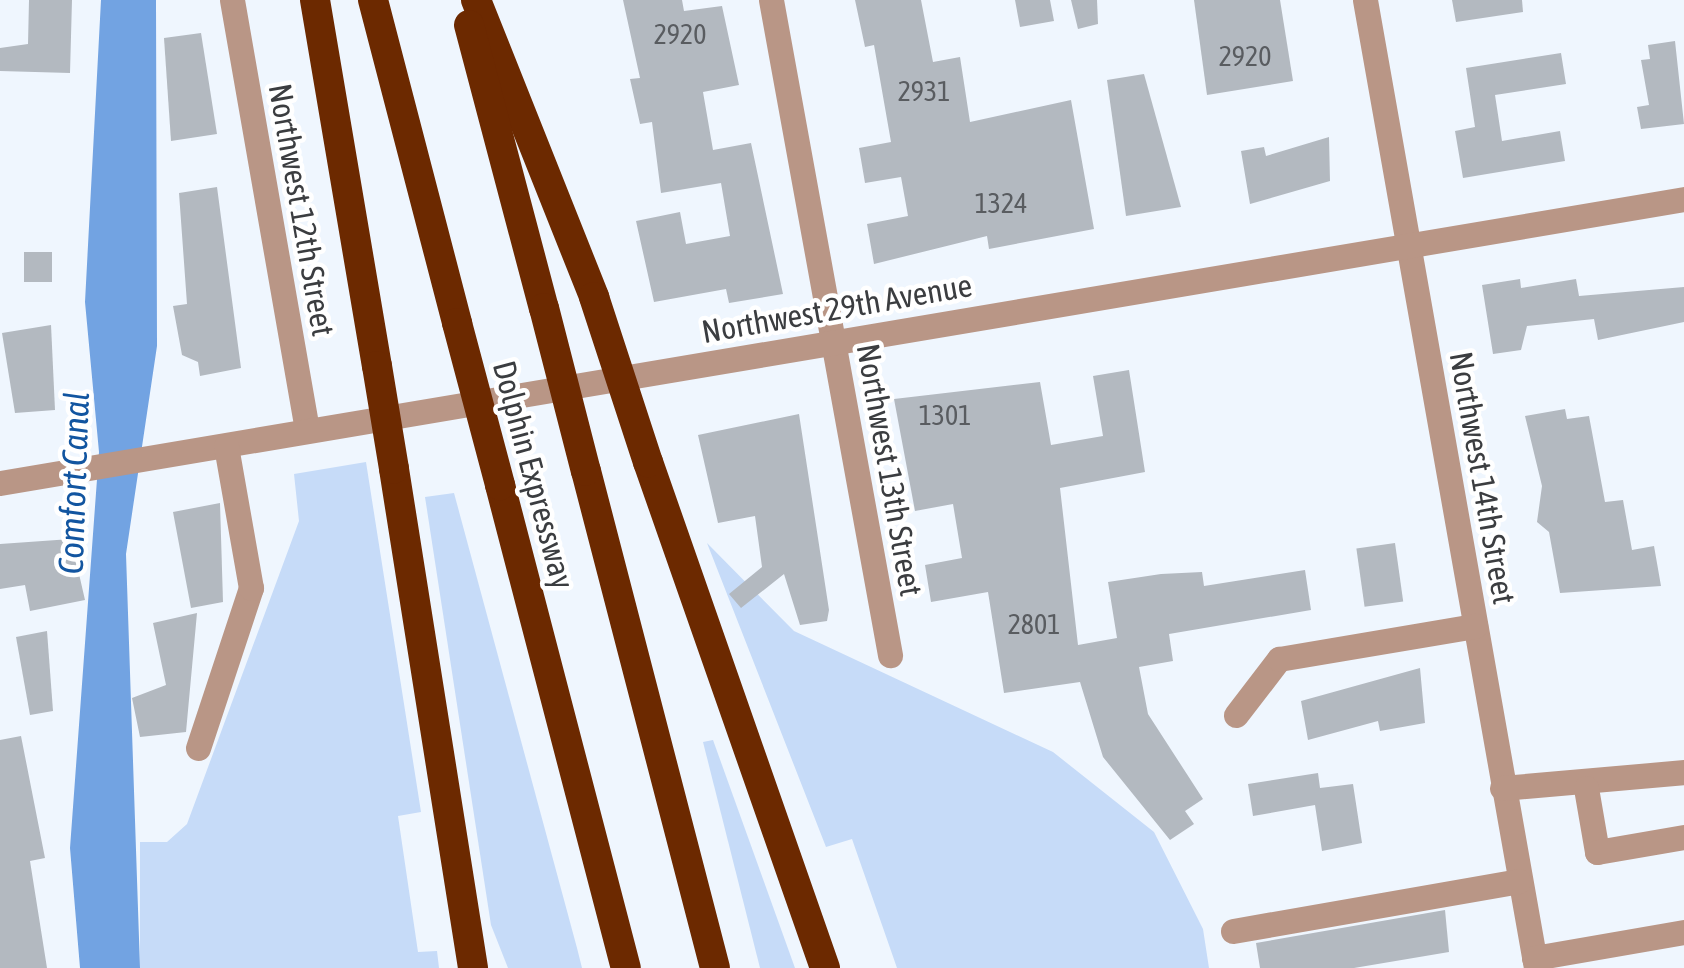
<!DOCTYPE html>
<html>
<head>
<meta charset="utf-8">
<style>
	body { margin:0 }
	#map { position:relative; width:1684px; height:968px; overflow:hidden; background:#eff6fe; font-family:"Asap Condensed",sans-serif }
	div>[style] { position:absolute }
	.green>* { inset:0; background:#c6dbf8 }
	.water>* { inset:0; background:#72a3e2 }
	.building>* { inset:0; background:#b3b9c0; transform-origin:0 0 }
	.minor>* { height:25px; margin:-12.5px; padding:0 12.5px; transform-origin:12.5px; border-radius:12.5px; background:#b99686 }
	.highway>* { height:30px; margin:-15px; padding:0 15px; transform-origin:15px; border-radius:15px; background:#6c2900 }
	.highway-bridge>* { height:30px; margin:-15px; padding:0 15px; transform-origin:15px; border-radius:15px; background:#6c2900 }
	span { translate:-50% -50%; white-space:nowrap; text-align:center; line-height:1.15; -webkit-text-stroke:9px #fff; paint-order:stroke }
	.number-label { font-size:28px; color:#595c60 }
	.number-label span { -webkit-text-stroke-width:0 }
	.street-label { font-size:32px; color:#3b3d40 }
	.water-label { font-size:35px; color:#1255a0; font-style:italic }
</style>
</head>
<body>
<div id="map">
	<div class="green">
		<div style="clip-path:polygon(366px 462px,421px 812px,398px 816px,418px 952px,437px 951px,439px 968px,140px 968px,140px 842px,167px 842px,187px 824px,299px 521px,294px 474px)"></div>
		<div style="clip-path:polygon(454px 493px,577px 948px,582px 968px,508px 968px,491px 925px,425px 497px)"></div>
		<div style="clip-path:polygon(707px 543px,794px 631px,1053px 752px,1154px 832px,1203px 929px,1209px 968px,897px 968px,852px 839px,826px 847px)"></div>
		<div style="clip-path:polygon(713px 740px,795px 968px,760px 968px,703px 742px)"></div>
	</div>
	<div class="water">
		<div style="clip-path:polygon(101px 0,156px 0,157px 346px,126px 554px,140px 968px,80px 968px,70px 848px,99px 452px,85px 302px)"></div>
	</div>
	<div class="building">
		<div style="clip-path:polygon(29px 0,72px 0,70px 73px,0 71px,0 48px,28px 44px)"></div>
		<div style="clip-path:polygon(623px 0,682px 0,684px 11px,722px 6px,739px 85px,703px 92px,713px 150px,751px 143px,783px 294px,729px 303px,726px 289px,654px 302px,636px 221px,680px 212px,686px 244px,730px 236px,721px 183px,661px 193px,652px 122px,640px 124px,630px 79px,640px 78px)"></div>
		<div style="clip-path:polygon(855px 0,921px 0,933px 62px,960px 57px,970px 122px,1071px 100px,1094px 229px,989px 249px,987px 236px,874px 264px,867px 224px,908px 216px,901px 177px,865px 183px,859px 148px,891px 142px,874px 45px,865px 47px)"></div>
		<div style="clip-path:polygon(1015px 0,1050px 0,1054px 21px,1020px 27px)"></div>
		<div style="clip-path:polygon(1071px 0,1097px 0,1098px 24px,1078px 29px)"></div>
		<div style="clip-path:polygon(1194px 0,1280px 0,1293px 81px,1207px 95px)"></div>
		<div style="clip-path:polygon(1452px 0,1522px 0,1523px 12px,1456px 22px)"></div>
		<div style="clip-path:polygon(201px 33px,217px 134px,171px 141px,164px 38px)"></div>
		<div style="clip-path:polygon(1675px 41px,1684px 124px,1641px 129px,1637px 107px,1649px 105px,1641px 60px,1650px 59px,1648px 45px)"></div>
		<div style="clip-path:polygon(1561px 53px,1566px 84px,1495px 95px,1502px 141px,1560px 131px,1565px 161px,1463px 178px,1455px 131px,1475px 127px,1466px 68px)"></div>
		<div style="clip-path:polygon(1144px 74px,1181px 207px,1126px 216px,1107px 80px)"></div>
		<div style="clip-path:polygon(1329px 137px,1330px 181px,1250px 204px,1241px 151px,1264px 147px,1266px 156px)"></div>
		<div style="clip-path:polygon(217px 187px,241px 368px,200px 376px,198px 362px,182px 355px,173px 306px,187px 304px,179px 193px)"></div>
		<div style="left:24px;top:252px;width:28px;height:30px"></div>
		<div style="clip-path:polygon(1520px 279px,1521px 288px,1576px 279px,1579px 296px,1684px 287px,1684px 322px,1598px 340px,1594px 319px,1527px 326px,1521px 350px,1493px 354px,1482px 285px)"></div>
		<div style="clip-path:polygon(51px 325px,55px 410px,15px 413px,2px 333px)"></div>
		<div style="clip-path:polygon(1129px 370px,1145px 472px,1060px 488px,1078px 645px,1117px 638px,1108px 582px,1161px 574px,1202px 572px,1204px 586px,1305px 570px,1311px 610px,1169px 634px,1173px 661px,1139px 667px,1148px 714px,1203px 799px,1185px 811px,1194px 824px,1170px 840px,1103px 757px,1080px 682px,1004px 693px,988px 592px,931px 602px,925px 565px,962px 558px,953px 504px,915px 511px,894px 399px,1040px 382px,1051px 445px,1103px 436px,1093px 376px)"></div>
		<div style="clip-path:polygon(1565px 409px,1567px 419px,1589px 416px,1605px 502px,1623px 500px,1632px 550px,1654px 546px,1661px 586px,1560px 593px,1549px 532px,1537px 522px,1542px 486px,1525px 416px)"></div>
		<div style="clip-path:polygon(799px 414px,829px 610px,827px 621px,800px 625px,784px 574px,741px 608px,729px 594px,762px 567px,755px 516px,718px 523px,698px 435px)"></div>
		<div style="clip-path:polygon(220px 503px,223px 602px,191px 608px,173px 512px)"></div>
		<div style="clip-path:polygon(71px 539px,85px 600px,30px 611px,25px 585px,0 589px,0 544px)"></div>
		<div style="left:1395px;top:543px;width:59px;height:39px;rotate:82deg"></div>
		<div style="clip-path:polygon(197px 613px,186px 732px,140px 737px,132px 698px,166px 685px,153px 623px)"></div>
		<div style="clip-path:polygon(47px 631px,53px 711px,30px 715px,16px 637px)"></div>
		<div style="clip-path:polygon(1420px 668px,1425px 723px,1380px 731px,1378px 721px,1308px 740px,1301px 701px)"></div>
		<div style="clip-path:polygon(21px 736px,45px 858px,30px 861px,47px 968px,0 968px,0 740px)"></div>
		<div style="clip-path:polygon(1318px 773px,1320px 788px,1353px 784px,1362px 843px,1322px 851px,1315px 805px,1253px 816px,1248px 784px)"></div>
		<div style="clip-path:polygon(1445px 910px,1449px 952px,1354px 968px,1260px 968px,1256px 943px)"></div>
	</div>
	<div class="minor">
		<div style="left:232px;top:0;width:437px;rotate:80.1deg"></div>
		<div style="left:771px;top:0;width:666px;rotate:79.7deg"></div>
		<div style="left:1365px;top:0;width:983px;rotate:79.98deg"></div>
		<div style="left:0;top:483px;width:1708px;rotate:-9.57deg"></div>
		<div style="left:1236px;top:715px;width:71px;rotate:-52.5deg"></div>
		<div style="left:1279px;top:659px;width:199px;rotate:-9.6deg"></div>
		<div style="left:198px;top:748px;width:169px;rotate:-71.7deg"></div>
		<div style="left:251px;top:588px;width:144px;rotate:-100deg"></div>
		<div style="left:1502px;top:788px;width:183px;rotate:-5deg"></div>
		<div style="left:1586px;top:788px;width:65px;rotate:80.2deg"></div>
		<div style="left:1597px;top:852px;width:88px;rotate:-9.8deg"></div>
		<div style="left:1233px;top:931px;width:290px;rotate:-9.9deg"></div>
		<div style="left:1534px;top:958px;width:152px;rotate:-9.8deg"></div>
	</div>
	<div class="highway">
		<div style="left:315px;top:0;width:371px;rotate:80.4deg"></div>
		<div style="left:373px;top:0;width:334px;rotate:75.4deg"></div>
		<div style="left:476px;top:0;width:320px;rotate:68.3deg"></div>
		<div style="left:469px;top:25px;width:293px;rotate:75.2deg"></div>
		<div style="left:648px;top:462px;width:536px;rotate:70.72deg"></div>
		<div style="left:394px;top:469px;width:505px;rotate:81deg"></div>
		<div style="left:586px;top:471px;width:513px;rotate:75.45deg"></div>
		<div style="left:500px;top:485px;width:499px;rotate:75.4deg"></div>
	</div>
	<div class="highway-bridge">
		<div style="left:594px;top:297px;width:174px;rotate:71.9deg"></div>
		<div style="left:544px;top:308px;width:168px;rotate:75.6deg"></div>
		<div style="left:457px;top:323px;width:168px;rotate:75.1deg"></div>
		<div style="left:377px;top:366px;width:104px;rotate:80.6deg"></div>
	</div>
	<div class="number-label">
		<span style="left:680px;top:34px">2920</span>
		<span style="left:1245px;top:56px">2920</span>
		<span style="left:924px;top:91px">2931</span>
		<span style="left:1001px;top:203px">1324</span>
		<span style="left:945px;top:415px">1301</span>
		<span style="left:1034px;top:624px">2801</span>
	</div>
	<div class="street-label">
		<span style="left:301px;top:210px;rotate:80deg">Northwest 12th Street</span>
		<span style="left:837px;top:309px;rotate:-10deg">Northwest 29th Avenue</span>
		<span style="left:889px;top:470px;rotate:80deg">Northwest 13th Street</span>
		<span style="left:533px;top:475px;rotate:75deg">Dolphin Expressway</span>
		<span style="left:1482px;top:478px;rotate:80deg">Northwest 14th Street</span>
	</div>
	<div class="water-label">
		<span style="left:73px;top:483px;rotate:-88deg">Comfort Canal</span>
	</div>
</div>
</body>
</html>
